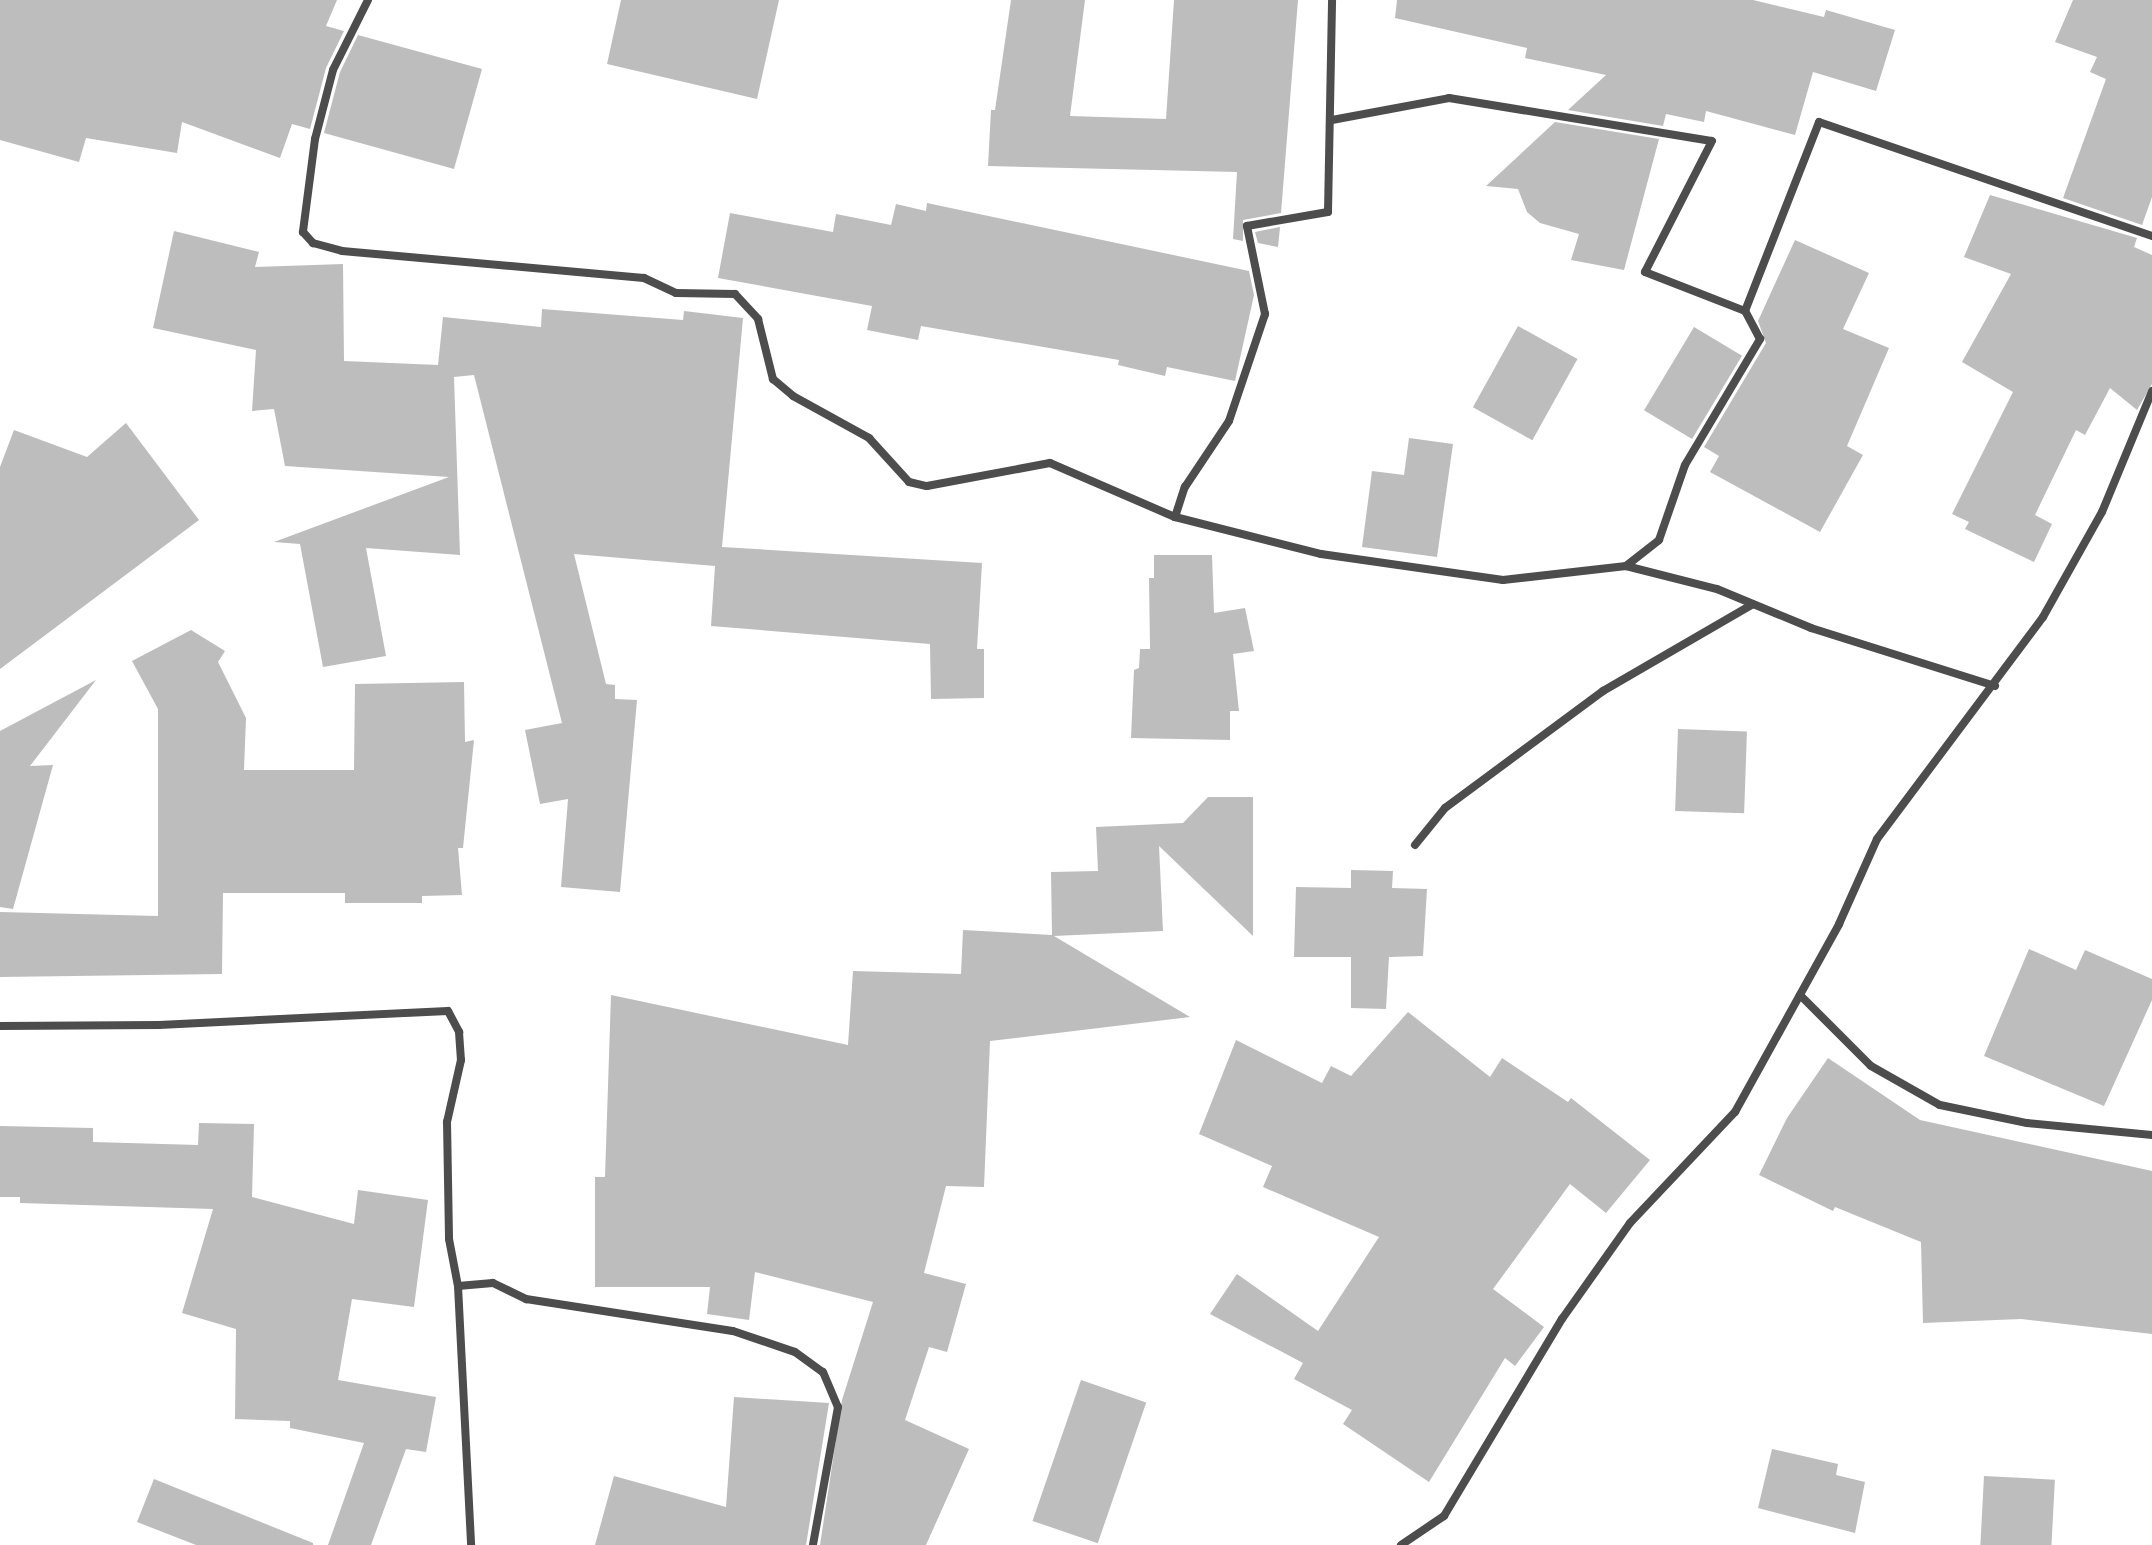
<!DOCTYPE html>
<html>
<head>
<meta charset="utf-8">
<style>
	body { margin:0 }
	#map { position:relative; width:2152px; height:1545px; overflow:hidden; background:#fff; font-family:Inter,sans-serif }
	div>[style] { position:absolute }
	.building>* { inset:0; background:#bdbdbd; transform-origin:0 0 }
	.street>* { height:8px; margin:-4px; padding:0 4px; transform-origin:4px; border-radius:4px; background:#4d4d4d }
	span { translate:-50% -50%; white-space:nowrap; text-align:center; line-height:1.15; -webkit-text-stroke:6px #fff; paint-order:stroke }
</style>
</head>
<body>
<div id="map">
	<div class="building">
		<div style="clip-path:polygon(0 0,337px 0,326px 26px,344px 31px,326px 68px,310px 129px,292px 124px,280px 158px,182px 122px,177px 153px,86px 138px,79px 162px,0 140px)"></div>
		<div style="clip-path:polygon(621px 0,779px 0,757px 99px,607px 64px)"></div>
		<div style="clip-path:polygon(1011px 0,1085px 0,1070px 116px,1166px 119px,1174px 0,1298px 0,1281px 213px,1243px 220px,1243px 241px,1233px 239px,1237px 172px,988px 166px,991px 110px,995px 110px)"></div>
		<div style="clip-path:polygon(1397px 0,1753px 0,1824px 17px,1826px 10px,1895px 30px,1876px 91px,1813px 72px,1795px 135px,1706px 111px,1704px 122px,1666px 114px,1663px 126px,1568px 110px,1606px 75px,1525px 58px,1527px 48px,1395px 18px)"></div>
		<div style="clip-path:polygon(2073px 0,2152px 0,2152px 197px,2142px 225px,2063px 198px,2106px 79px,2090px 72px,2097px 57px,2055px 42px)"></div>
		<div style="clip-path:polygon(358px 35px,482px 69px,454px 169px,324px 133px,340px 72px)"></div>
		<div style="clip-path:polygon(1555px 122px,1659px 139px,1624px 270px,1571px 260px,1579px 234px,1540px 223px,1527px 212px,1518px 189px,1486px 186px)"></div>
		<div style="clip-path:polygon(1990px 195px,2137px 238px,2134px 247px,2152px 255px,2152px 384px,2137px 410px,2110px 388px,2085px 435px,2076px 430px,2035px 515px,2052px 524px,2034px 562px,1965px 529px,1969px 522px,1952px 514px,2013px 392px,1962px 362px,2011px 274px,1964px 257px)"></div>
		<div style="clip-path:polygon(927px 203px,1249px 271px,1254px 295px,1235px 381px,1167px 367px,1165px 376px,1118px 365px,1119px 360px,921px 326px,918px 340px,867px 330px,872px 306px,718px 278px,730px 213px,833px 232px,836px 214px,891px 225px,896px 204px,926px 211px)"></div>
		<div style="clip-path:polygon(1280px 227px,1278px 247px,1258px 243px,1255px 232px)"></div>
		<div style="clip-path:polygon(174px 231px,259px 252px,255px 267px,343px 264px,344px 361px,438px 365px,443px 317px,541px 327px,542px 309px,683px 320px,684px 311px,743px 318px,722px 547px,982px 563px,977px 649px,984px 649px,984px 698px,931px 699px,930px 644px,711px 626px,715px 566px,574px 554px,606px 684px,615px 685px,615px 699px,637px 700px,620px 892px,561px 887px,568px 799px,540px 804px,525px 730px,562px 723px,474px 375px,454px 377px,460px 555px,366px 548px,386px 656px,323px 667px,300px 544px,274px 542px,449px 477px,285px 466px,274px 409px,252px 411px,256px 350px,153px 328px)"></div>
		<div style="clip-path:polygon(1795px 240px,1869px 273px,1843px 329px,1889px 348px,1847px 446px,1863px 455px,1820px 532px,1710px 472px,1719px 456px,1704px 447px,1766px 343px,1758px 321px)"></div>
		<div style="left:1518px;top:326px;width:68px;height:93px;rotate:29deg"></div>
		<div style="left:1694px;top:327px;width:56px;height:97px;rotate:31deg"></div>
		<div style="clip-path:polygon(126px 423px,199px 520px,0 669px,0 467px,14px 430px,87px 457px)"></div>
		<div style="clip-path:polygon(1409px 438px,1453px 444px,1437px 557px,1362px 547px,1372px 471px,1404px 475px)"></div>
		<div style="clip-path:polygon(1154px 555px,1212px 555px,1214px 613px,1245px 608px,1254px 651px,1233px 654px,1239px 711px,1230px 711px,1230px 740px,1131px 738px,1134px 670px,1139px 668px,1140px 649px,1150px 649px,1149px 578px,1154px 578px)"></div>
		<div style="clip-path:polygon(191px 630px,225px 651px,218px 662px,246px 718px,244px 770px,354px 770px,355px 684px,464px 682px,465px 742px,474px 740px,463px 848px,458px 848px,462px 895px,422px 896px,422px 903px,345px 903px,345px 893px,223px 893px,222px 974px,0 977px,0 912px,158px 916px,158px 709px,132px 661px)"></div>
		<div style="clip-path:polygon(96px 680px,30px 766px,53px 765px,13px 909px,0 907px,0 731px)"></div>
		<div style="left:1678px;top:729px;width:69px;height:82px;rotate:2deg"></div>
		<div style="clip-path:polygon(1208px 797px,1253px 797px,1253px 936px,1159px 846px,1163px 931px,1054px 936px,1190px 1017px,990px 1041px,984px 1187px,946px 1186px,924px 1273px,966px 1284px,947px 1352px,929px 1347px,905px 1420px,969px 1449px,926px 1545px,820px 1545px,842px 1400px,873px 1302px,755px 1272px,749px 1320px,707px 1314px,710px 1287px,595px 1287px,595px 1177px,605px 1177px,611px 995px,848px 1045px,853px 971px,961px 974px,963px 930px,1052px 935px,1051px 872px,1098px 871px,1096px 827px,1183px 823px)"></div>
		<div style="clip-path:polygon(1351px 870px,1393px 871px,1392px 888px,1427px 889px,1423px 956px,1389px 957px,1386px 1009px,1351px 1008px,1351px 957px,1294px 957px,1296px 887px,1351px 888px)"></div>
		<div style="clip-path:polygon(2029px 949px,2076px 970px,2085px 950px,2152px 979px,2152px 1000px,2104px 1106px,1984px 1056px)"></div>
		<div style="clip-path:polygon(1408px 1012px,1490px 1077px,1502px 1058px,1568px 1102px,1571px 1098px,1650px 1160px,1606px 1213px,1570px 1184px,1493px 1289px,1544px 1327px,1515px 1366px,1505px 1358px,1429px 1482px,1343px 1424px,1352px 1410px,1294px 1379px,1303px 1363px,1210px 1314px,1237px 1274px,1318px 1331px,1379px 1237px,1263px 1187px,1272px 1166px,1199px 1134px,1236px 1040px,1322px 1083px,1331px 1066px,1351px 1076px)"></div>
		<div style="clip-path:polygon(1828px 1058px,1920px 1120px,2152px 1171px,2152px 1334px,2021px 1319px,1923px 1323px,1921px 1242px,1835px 1207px,1833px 1211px,1759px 1175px,1787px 1118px)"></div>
		<div style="clip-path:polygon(199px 1123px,254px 1124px,252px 1197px,354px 1224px,358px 1190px,428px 1200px,414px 1307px,352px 1299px,338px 1380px,436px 1397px,426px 1452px,406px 1449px,371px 1545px,328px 1545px,364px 1443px,290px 1428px,290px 1421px,235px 1419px,236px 1329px,182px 1313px,213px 1209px,20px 1203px,20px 1197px,0 1197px,0 1126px,93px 1128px,93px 1142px,198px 1145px)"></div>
		<div style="left:1081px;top:1380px;width:69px;height:149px;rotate:19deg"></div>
		<div style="clip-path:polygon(734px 1397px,829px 1403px,806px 1545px,595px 1545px,614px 1476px,726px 1507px)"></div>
		<div style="clip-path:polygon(1772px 1449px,1838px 1464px,1836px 1475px,1865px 1482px,1855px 1533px,1758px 1508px)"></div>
		<div style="left:1984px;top:1476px;width:71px;height:69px;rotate:3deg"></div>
		<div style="clip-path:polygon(154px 1479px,313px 1543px,313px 1545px,196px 1545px,137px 1522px)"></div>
	</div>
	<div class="street">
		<div style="left:368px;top:0;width:78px;rotate:116.6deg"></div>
		<div style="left:333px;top:70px;width:71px;rotate:104.6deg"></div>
		<div style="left:315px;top:139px;width:94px;rotate:97.4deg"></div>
		<div style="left:303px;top:232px;width:15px;rotate:48deg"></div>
		<div style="left:313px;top:243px;width:30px;rotate:15deg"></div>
		<div style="left:342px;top:251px;width:303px;rotate:5.1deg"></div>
		<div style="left:644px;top:278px;width:35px;rotate:25deg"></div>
		<div style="left:676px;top:293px;width:59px;rotate:1deg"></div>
		<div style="left:735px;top:294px;width:34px;rotate:47deg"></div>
		<div style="left:758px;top:319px;width:62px;rotate:76deg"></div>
		<div style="left:773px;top:379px;width:26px;rotate:40deg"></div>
		<div style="left:793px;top:396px;width:87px;rotate:28.9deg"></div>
		<div style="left:869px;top:438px;width:59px;rotate:47.7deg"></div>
		<div style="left:909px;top:482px;width:18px;rotate:13deg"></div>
		<div style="left:927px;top:486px;width:125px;rotate:-10.6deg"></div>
		<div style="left:1050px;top:463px;width:136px;rotate:23.4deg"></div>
		<div style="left:1175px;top:517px;width:32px;rotate:-72deg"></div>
		<div style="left:1185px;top:487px;width:79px;rotate:-56.3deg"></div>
		<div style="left:1229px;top:421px;width:113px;rotate:-71.4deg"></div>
		<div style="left:1265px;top:314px;width:90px;rotate:-101.6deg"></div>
		<div style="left:1247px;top:226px;width:82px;rotate:-9.8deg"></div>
		<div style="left:1328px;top:212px;width:212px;rotate:-88.9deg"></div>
		<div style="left:1332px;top:120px;width:119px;rotate:-10.6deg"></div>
		<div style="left:1449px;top:98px;width:266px;rotate:9.3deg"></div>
		<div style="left:1712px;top:141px;width:147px;rotate:117.1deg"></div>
		<div style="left:1645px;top:272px;width:107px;rotate:21.3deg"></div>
		<div style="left:1745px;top:311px;width:203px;rotate:-68.6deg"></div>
		<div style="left:1819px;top:122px;width:352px;rotate:18.9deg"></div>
		<div style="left:1175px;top:517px;width:151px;rotate:14.2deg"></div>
		<div style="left:1321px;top:554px;width:184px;rotate:8.1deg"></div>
		<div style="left:1503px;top:580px;width:124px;rotate:-6.5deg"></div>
		<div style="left:1626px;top:566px;width:94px;rotate:14.2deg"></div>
		<div style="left:1717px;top:589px;width:102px;rotate:22.5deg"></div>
		<div style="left:1811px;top:628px;width:193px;rotate:17.5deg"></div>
		<div style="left:1626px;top:566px;width:42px;rotate:-38.2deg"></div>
		<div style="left:1659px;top:540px;width:79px;rotate:-70.9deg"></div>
		<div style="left:1685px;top:465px;width:147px;rotate:-59.2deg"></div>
		<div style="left:1760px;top:339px;width:32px;rotate:-118deg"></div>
		<div style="left:1415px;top:845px;width:48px;rotate:-51deg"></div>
		<div style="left:1445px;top:808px;width:197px;rotate:-36.5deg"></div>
		<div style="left:1603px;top:691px;width:173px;rotate:-30.1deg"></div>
		<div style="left:1800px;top:995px;width:100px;rotate:45deg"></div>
		<div style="left:1871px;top:1066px;width:79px;rotate:29.5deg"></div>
		<div style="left:1940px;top:1105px;width:89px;rotate:11.7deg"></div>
		<div style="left:2027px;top:1123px;width:126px;rotate:5.5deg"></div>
		<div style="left:0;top:1026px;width:159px;rotate:-0.4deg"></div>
		<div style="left:159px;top:1025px;width:289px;rotate:-2.8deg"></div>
		<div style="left:448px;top:1011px;width:24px;rotate:62deg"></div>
		<div style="left:459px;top:1032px;width:28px;rotate:86deg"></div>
		<div style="left:461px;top:1060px;width:64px;rotate:102.7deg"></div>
		<div style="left:447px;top:1122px;width:117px;rotate:89deg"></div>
		<div style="left:449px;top:1239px;width:48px;rotate:79.2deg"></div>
		<div style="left:458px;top:1286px;width:35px;rotate:-5deg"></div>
		<div style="left:493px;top:1283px;width:37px;rotate:26deg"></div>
		<div style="left:526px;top:1299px;width:209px;rotate:8.8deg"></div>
		<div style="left:733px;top:1331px;width:65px;rotate:18.7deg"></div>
		<div style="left:795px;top:1352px;width:34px;rotate:36deg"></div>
		<div style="left:823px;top:1372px;width:38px;rotate:67deg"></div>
		<div style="left:838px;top:1407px;width:140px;rotate:100.3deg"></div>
		<div style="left:458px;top:1286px;width:259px;rotate:87.1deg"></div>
		<div style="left:1401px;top:1545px;width:52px;rotate:-34deg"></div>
		<div style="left:1444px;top:1516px;width:230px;rotate:-59.1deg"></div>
		<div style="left:1562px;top:1319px;width:118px;rotate:-54.7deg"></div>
		<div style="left:1630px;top:1223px;width:153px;rotate:-46.6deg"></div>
		<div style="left:1735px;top:1112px;width:215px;rotate:-61deg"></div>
		<div style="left:1839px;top:924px;width:93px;rotate:-65.9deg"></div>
		<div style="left:1877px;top:839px;width:277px;rotate:-53.2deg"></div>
		<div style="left:2043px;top:617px;width:120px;rotate:-60.7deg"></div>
		<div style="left:2102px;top:512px;width:131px;rotate:-67.5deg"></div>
	</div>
</div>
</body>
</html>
